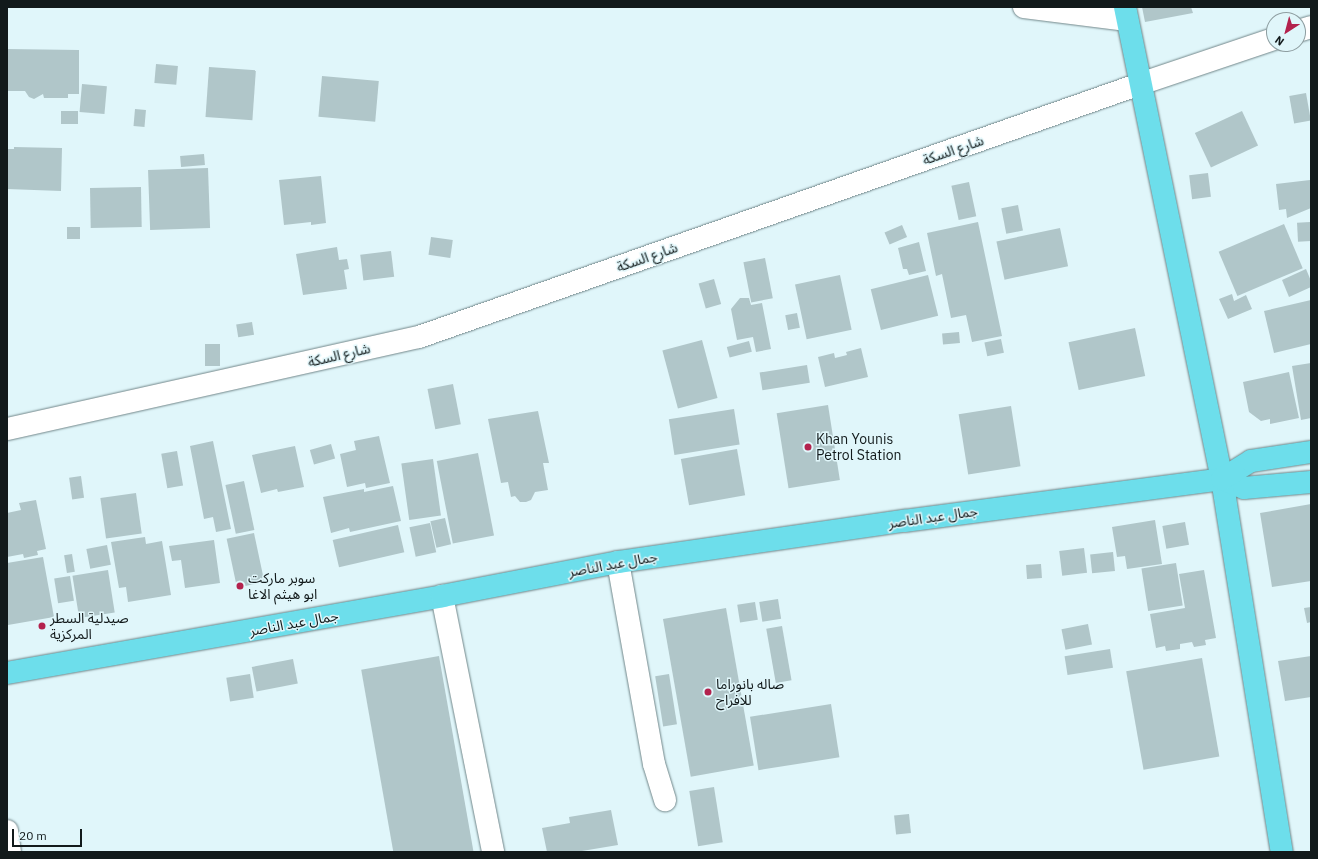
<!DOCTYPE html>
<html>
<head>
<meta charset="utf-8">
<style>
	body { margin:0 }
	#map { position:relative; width:1318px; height:859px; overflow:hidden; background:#e0f6fa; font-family:"IBM Plex Sans","Noto Sans Arabic",sans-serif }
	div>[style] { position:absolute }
	.building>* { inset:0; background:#b0c6c9; transform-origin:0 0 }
	.roads { filter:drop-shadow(0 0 1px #718689) drop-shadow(0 0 1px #718689) }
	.minor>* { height:22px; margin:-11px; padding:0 11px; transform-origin:11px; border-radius:11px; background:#fff }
	.major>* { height:22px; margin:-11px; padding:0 11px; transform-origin:11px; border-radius:11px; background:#6ddeeb }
	.dots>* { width:11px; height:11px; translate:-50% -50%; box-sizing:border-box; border:2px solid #e0f6fa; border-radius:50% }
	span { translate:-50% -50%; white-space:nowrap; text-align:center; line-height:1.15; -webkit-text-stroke:3px #e0f6fa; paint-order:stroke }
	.street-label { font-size:14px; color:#121a1b }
	.poi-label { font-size:14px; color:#121a1b }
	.left { translate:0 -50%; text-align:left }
	.frame { position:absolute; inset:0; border:8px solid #121a1b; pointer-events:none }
	.north { position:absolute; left:1266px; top:12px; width:40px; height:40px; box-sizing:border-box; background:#e0f6fa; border:1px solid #8e9ea1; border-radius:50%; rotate:216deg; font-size:11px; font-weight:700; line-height:16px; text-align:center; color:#121a1b }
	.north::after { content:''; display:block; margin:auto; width:14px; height:18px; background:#b3224d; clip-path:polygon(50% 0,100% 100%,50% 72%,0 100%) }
	.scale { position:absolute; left:12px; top:829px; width:70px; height:18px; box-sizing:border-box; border:2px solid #121a1b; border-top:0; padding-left:5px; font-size:12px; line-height:14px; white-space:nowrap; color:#121a1b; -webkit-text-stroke:3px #e0f6fa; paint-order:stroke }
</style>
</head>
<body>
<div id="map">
	<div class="building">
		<div style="clip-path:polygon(1142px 7px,1191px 7px,1193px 13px,1145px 22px)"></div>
		<div style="clip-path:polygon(7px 49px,79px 50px,79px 94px,68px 94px,68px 98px,44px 98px,43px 94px,34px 99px,29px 97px,25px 91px,7px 91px)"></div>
		<div style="left:156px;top:64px;width:22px;height:19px;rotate:5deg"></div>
		<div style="left:209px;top:67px;width:47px;height:50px;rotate:4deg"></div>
		<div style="left:322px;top:76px;width:57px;height:41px;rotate:5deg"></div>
		<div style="left:82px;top:84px;width:25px;height:28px;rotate:5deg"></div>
		<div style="left:1306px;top:93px;width:28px;height:17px;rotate:80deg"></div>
		<div style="left:135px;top:109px;width:11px;height:17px;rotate:5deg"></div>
		<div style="left:78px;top:111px;width:13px;height:17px;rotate:90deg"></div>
		<div style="left:1242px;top:111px;width:38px;height:52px;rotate:65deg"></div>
		<div style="clip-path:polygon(14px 147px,62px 148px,61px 191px,7px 189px,7px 149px,14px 149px)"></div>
		<div style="left:204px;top:154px;width:11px;height:24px;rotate:85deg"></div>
		<div style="left:208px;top:168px;width:60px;height:60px;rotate:88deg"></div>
		<div style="left:1208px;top:173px;width:24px;height:19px;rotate:83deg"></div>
		<div style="clip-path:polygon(321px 176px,326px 223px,311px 225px,311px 222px,284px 225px,279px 180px)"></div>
		<div style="clip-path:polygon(1310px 180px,1311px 208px,1287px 218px,1286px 209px,1279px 210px,1276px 184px)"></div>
		<div style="left:969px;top:182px;width:35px;height:18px;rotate:78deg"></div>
		<div style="left:141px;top:187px;width:40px;height:51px;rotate:89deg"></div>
		<div style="left:1018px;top:205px;width:26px;height:17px;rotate:79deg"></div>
		<div style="clip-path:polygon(978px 222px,1002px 336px,972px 342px,966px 315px,951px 318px,942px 274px,936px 276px,927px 233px)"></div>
		<div style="left:1310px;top:222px;width:19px;height:13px;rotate:87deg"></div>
		<div style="left:1284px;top:224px;width:48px;height:71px;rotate:67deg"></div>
		<div style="left:902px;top:225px;width:13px;height:19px;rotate:67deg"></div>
		<div style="left:67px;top:227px;width:13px;height:12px"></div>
		<div style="left:1060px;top:228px;width:39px;height:65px;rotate:78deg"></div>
		<div style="left:431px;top:237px;width:22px;height:18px;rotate:8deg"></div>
		<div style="clip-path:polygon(919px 242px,926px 271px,909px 275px,907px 269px,903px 269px,898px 248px)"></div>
		<div style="clip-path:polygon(337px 247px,339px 260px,347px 259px,349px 269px,344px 270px,347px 289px,303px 295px,296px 254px)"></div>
		<div style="left:391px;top:251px;width:26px;height:31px;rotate:83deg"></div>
		<div style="left:765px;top:258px;width:41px;height:22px;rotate:79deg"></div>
		<div style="clip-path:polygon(1306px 269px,1311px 281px,1311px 287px,1289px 297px,1282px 280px)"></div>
		<div style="left:840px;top:275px;width:56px;height:46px;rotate:78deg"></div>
		<div style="left:928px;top:275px;width:42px;height:59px;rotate:76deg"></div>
		<div style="left:714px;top:279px;width:26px;height:16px;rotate:74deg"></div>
		<div style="clip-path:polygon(1232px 294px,1234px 301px,1246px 295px,1252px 309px,1228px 319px,1219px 299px)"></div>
		<div style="clip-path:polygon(740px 298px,749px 298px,751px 305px,762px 303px,771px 349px,756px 352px,753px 337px,737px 340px,731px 309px)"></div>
		<div style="clip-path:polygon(1311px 300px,1311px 344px,1274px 353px,1264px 311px)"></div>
		<div style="left:797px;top:313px;width:15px;height:12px;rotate:79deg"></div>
		<div style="left:252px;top:322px;width:13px;height:16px;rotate:81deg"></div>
		<div style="left:1135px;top:328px;width:49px;height:68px;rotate:78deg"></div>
		<div style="left:959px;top:332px;width:11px;height:17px;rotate:85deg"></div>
		<div style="left:1001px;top:339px;width:14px;height:17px;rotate:78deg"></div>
		<div style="left:702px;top:340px;width:60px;height:41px;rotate:75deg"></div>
		<div style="left:749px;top:341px;width:11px;height:23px;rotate:75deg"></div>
		<div style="left:205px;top:344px;width:15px;height:22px"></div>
		<div style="clip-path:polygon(861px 348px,868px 377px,825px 387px,818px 357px,834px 353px,835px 358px,847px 355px,846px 352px)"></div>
		<div style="clip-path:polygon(1311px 363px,1311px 418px,1301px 420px,1292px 366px)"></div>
		<div style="left:807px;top:365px;width:18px;height:48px;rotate:81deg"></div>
		<div style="clip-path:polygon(1289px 372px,1299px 418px,1270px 424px,1270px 419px,1261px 421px,1249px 412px,1243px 382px)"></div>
		<div style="left:453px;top:384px;width:41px;height:26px;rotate:79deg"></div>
		<div style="left:828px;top:405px;width:76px;height:52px;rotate:81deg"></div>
		<div style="left:1011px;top:406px;width:61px;height:53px;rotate:81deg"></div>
		<div style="left:734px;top:409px;width:36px;height:66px;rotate:81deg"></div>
		<div style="clip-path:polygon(538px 411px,549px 463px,543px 463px,548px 490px,535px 492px,531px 500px,526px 502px,520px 502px,515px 496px,511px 497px,508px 482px,501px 483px,488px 419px)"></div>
		<div style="clip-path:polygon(379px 436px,390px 483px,366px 488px,365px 483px,347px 487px,340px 454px,356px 450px,354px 441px)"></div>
		<div style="clip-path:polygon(213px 441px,231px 529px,216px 532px,213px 517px,204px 519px,190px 446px)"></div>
		<div style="left:331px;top:444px;width:15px;height:22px;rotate:74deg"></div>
		<div style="clip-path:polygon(295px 446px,304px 487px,278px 492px,277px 489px,261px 493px,252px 455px)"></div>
		<div style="left:737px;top:449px;width:47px;height:57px;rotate:80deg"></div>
		<div style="left:177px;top:451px;width:35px;height:16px;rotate:80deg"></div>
		<div style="left:478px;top:453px;width:84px;height:42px;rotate:79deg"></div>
		<div style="left:433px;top:459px;width:57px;height:32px;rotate:82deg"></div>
		<div style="left:81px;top:476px;width:22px;height:12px;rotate:82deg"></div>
		<div style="left:244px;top:481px;width:50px;height:19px;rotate:78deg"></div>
		<div style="clip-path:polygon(393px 486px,401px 521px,350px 532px,349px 528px,331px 533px,323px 497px,364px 489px,364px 492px)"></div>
		<div style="left:136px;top:493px;width:41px;height:36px;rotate:82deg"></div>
		<div style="clip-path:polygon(36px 500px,46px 549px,37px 551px,38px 555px,24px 558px,23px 554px,7px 557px,7px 513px,21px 510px,19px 503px)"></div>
		<div style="clip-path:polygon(1311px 504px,1311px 581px,1272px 587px,1260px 513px)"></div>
		<div style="left:445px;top:518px;width:27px;height:15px;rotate:77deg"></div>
		<div style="clip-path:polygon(1155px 520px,1162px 564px,1127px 569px,1125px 556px,1117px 557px,1112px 527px)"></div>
		<div style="left:1185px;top:522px;width:23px;height:23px;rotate:80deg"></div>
		<div style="left:430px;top:523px;width:30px;height:21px;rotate:78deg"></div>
		<div style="left:398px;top:525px;width:28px;height:67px;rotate:77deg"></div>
		<div style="left:254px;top:533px;width:50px;height:28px;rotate:78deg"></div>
		<div style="clip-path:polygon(145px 537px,146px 544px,162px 541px,171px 595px,128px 602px,126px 587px,119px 588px,111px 542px)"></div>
		<div style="clip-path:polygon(214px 540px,220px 583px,185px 588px,181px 560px,172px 561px,169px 546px)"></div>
		<div style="left:107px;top:545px;width:20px;height:21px;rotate:79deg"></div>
		<div style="left:1084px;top:548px;width:25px;height:25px;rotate:83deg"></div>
		<div style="left:1113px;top:552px;width:19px;height:23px;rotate:84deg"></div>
		<div style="left:72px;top:554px;width:18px;height:8px;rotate:81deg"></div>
		<div style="clip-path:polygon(43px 557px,54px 617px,8px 625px,7px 563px)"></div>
		<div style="left:1176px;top:563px;width:43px;height:35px;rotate:81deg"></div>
		<div style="left:1041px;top:564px;width:14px;height:15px;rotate:86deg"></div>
		<div style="left:108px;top:570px;width:43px;height:36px;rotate:81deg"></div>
		<div style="clip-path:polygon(1204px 570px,1216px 638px,1205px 640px,1206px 645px,1194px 647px,1192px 642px,1180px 644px,1180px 649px,1166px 651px,1165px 646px,1156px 648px,1150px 614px,1185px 608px,1179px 574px)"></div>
		<div style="left:70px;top:576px;width:25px;height:16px;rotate:81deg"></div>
		<div style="left:778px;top:599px;width:20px;height:19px;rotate:81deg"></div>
		<div style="left:755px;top:602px;width:18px;height:18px;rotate:81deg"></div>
		<div style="clip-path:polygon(1311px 607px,1311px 622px,1307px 623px,1304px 608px)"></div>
		<div style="left:726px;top:608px;width:160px;height:64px;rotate:80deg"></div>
		<div style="left:1088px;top:624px;width:21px;height:27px;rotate:79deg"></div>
		<div style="left:782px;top:626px;width:55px;height:16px;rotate:80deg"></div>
		<div style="left:1110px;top:649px;width:19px;height:46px;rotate:81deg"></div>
		<div style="left:439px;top:656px;width:199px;height:79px;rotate:80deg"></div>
		<div style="clip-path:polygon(1311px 656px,1311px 697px,1285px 701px,1278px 661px)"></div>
		<div style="left:1202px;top:658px;width:100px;height:77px;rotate:80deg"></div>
		<div style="left:293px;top:659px;width:25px;height:42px;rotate:79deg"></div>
		<div style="left:250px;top:674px;width:24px;height:24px;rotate:81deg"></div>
		<div style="left:669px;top:674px;width:51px;height:14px;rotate:81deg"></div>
		<div style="left:831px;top:704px;width:54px;height:82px;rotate:81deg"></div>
		<div style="left:714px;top:787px;width:56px;height:25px;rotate:81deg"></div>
		<div style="clip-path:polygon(611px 810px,618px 845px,576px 852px,547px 852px,542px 828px,570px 823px,569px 817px)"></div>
		<div style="left:909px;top:814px;width:19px;height:15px;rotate:84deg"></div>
	</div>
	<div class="roads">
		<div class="minor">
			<div style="left:1024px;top:7px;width:104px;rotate:7.2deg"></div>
			<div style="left:1298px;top:31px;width:14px;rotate:-17deg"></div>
			<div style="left:7px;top:429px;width:422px;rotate:-12.6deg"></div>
			<div style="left:419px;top:337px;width:764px;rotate:-19.34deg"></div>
			<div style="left:1140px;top:84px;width:141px;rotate:-18.6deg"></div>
			<div style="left:618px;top:562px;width:205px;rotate:79.9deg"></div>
			<div style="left:654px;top:764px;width:38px;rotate:73deg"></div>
			<div style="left:442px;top:596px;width:261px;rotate:78.7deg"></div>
			<div style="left:7px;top:831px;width:21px;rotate:82deg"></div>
		</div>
		<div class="major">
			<div style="left:1125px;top:7px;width:482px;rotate:78.4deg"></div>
			<div style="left:1222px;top:479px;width:378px;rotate:80.9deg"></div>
			<div style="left:1222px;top:479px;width:24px;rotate:22deg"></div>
			<div style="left:1244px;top:488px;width:67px;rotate:-5.1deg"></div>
			<div style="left:7px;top:673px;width:442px;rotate:-10deg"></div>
			<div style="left:442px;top:596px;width:179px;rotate:-10.9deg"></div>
			<div style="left:618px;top:562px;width:289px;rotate:-8.2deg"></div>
			<div style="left:904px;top:521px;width:321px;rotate:-7.5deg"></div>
			<div style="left:1222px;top:479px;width:34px;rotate:-32deg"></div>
			<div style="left:1251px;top:461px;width:61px;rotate:-8.5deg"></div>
		</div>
	</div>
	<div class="dots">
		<div style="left:808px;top:447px;background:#b3224d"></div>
		<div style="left:240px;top:586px;background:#b3224d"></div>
		<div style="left:42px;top:626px;background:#b3224d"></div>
		<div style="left:708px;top:692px;background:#b3224d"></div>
	</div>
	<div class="street-label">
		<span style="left:953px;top:150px;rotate:-19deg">شارع السكة</span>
		<span style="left:647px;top:257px;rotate:-19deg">شارع السكة</span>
		<span style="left:339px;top:355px;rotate:-13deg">شارع السكة</span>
		<span style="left:933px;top:517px;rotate:-8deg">جمال عبد الناصر</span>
		<span style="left:613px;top:564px;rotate:-10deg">جمال عبد الناصر</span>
		<span style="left:294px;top:623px;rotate:-10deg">جمال عبد الناصر</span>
	</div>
	<div class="poi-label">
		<span class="left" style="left:816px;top:447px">Khan Younis<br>Petrol Station</span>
		<span class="left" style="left:248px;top:586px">سوبر ماركت<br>ابو هيثم الاغا</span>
		<span class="left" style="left:50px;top:626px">صيدلية السطر<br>المركزية</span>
		<span class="left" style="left:716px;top:692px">صاله بانوراما<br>للافراح</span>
	</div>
	<div class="frame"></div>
	<div class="north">N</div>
	<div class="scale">20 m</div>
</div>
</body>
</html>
